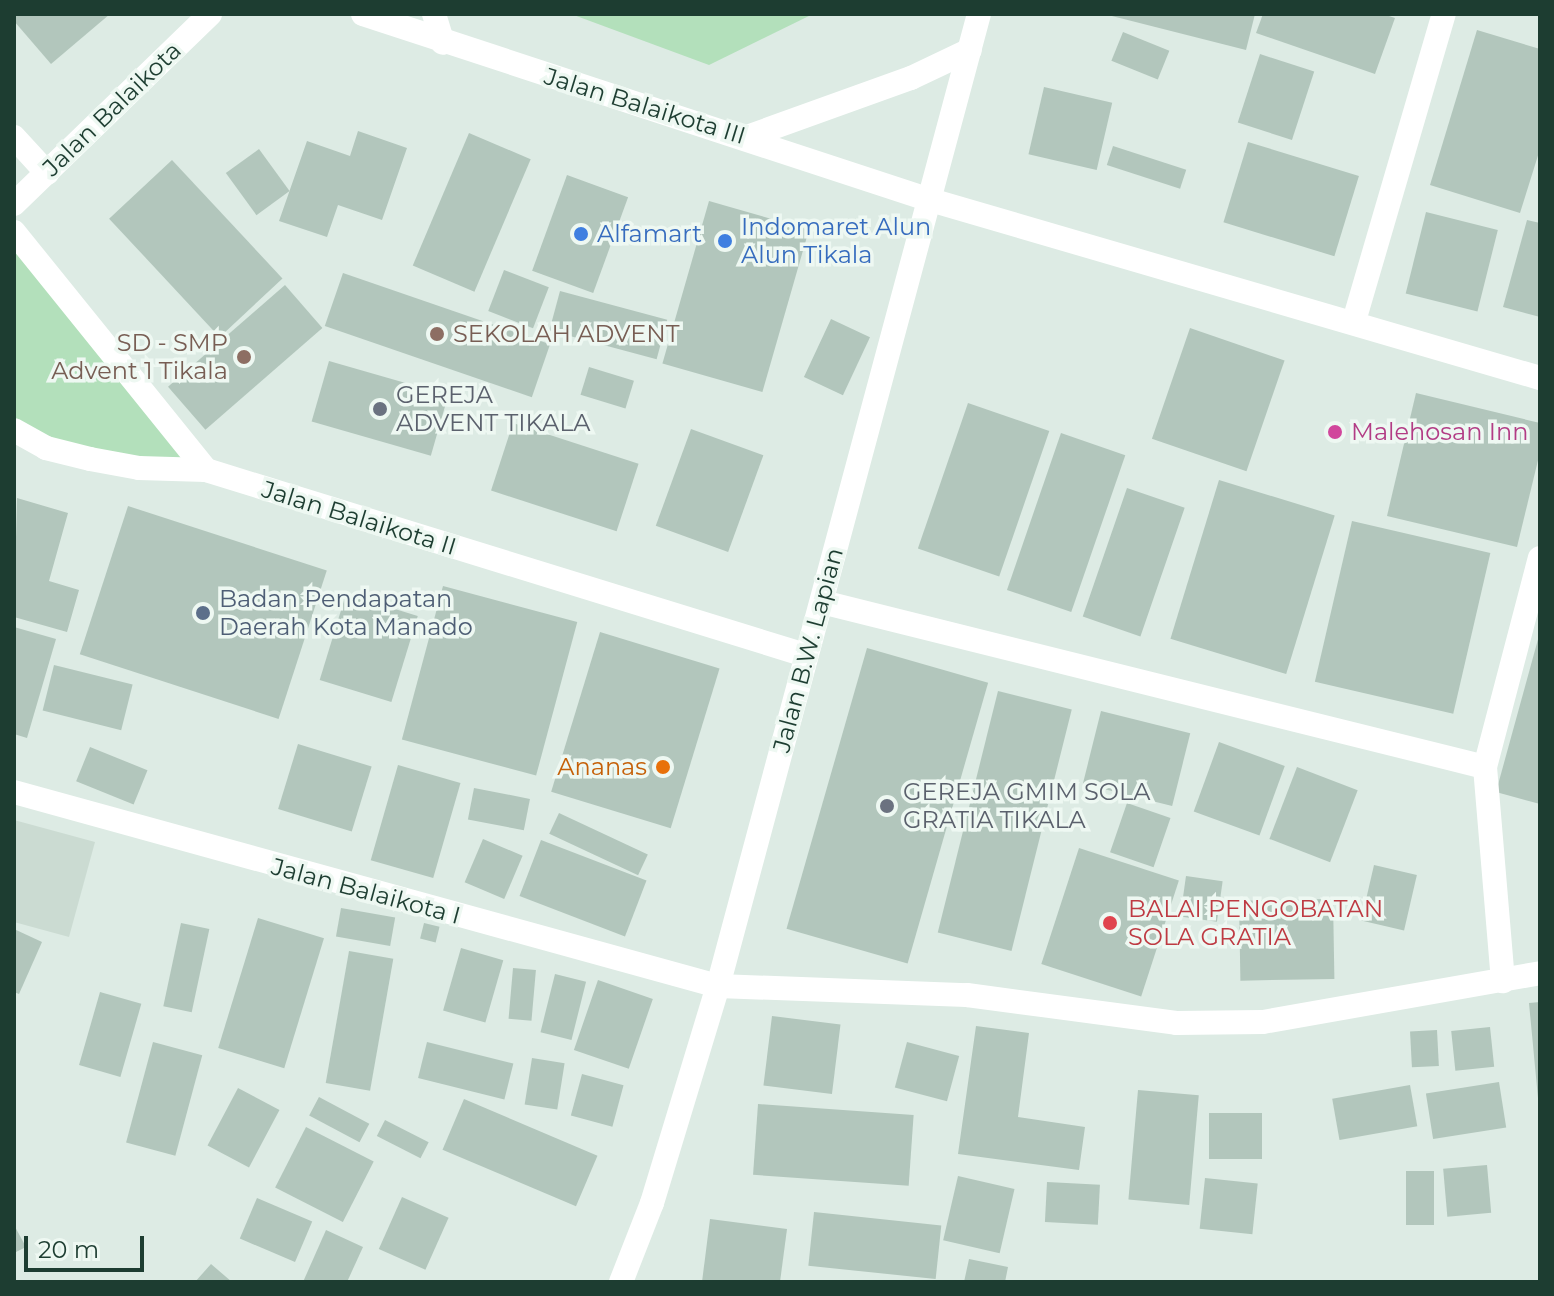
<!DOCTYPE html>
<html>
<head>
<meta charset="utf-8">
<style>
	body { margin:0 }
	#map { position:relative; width:1554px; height:1296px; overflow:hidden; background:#ddebe4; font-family:Montserrat,sans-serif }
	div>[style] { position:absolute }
	.built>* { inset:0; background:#cbdbd2 }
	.green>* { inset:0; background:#b3e0bb }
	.building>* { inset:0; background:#b2c6bc; transform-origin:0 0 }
	.minor>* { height:24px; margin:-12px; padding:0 12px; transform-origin:12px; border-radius:12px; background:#fff }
	.tertiary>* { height:24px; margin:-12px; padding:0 12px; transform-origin:12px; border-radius:12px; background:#fff }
	.secondary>* { height:24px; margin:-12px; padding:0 12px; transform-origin:12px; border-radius:12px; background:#fff }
	.dots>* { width:22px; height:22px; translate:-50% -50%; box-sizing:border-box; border:4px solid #eef8f2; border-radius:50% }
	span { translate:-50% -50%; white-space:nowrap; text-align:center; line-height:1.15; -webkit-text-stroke:7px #eef8f2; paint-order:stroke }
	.street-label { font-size:24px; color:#1d3d31 }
	.shop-label { font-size:24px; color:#366cbe }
	.left { translate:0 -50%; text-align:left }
	.education-label { font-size:24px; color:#785e54 }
	.right { translate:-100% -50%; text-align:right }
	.worship-label { font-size:24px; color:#5b616d }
	.hotel-label { font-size:24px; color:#b23c85 }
	.service-label { font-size:24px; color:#4e5e75 }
	.food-label { font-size:24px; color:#c56008 }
	.health-label { font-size:24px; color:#be3a42 }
	.frame { position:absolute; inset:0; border:16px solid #1d3d31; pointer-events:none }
	.scale { position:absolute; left:24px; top:1236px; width:120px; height:36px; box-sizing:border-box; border:4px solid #1d3d31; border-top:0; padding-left:10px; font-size:24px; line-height:28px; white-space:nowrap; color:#1d3d31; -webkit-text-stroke:6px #eef8f2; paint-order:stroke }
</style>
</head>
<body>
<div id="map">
	<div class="built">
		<div style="clip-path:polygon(14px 820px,95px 842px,69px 937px,14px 922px)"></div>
	</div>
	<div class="green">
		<div style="clip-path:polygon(571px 14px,813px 14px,709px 65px)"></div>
		<div style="clip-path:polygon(14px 241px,193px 463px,96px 452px,50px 439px,14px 420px)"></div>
	</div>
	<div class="building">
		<div style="clip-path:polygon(14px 14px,110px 14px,51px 64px,14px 21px)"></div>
		<div style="clip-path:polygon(1104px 14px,1255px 14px,1246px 50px)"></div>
		<div style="clip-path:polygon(1263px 14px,1383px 14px,1395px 18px,1375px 74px,1256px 33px)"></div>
		<div style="clip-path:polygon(1477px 30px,1540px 49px,1540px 149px,1520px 213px,1430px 185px)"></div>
		<div style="left:1123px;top:32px;width:50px;height:31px;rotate:22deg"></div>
		<div style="left:1260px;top:54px;width:57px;height:72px;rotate:18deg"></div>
		<div style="left:1044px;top:87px;width:70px;height:69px;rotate:13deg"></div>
		<div style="clip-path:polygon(358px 131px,407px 148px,382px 220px,338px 205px,327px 237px,279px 221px,307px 141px,350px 156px)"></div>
		<div style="left:469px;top:133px;width:67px;height:144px;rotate:23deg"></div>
		<div style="left:1248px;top:142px;width:116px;height:84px;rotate:17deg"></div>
		<div style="left:1113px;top:146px;width:77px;height:20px;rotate:18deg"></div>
		<div style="left:259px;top:149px;width:52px;height:41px;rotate:54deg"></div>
		<div style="left:172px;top:160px;width:162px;height:86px;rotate:47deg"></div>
		<div style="left:567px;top:175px;width:65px;height:102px;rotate:20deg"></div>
		<div style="left:709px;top:201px;width:104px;height:169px;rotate:16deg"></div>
		<div style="left:1426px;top:212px;width:74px;height:84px;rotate:14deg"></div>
		<div style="clip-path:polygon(1527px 220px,1540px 223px,1540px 317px,1503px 307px)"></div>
		<div style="left:504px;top:270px;width:48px;height:44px;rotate:21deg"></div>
		<div style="left:343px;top:273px;width:219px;height:56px;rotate:19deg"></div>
		<div style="left:285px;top:285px;width:57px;height:155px;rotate:49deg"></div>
		<div style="left:560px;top:291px;width:111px;height:41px;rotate:15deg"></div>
		<div style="left:831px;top:319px;width:43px;height:64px;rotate:25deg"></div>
		<div style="left:1190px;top:328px;width:100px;height:117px;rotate:19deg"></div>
		<div style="left:329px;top:361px;width:124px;height:63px;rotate:16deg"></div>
		<div style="left:589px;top:367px;width:47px;height:29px;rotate:17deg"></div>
		<div style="clip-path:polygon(1416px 393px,1540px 423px,1540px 452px,1517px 547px,1387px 516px)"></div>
		<div style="left:968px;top:403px;width:86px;height:154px;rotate:19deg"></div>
		<div style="left:513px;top:423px;width:132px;height:71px;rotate:18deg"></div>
		<div style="left:691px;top:429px;width:77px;height:103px;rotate:20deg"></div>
		<div style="left:1061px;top:433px;width:68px;height:166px;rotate:19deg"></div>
		<div style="left:1219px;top:480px;width:121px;height:166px;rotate:17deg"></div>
		<div style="left:1127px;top:488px;width:61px;height:136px;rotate:19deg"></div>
		<div style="clip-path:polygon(17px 498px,68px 513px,49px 581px,79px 590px,67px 632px,14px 617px)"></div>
		<div style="left:128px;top:506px;width:209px;height:156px;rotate:18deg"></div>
		<div style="left:1352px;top:521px;width:142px;height:165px;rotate:13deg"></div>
		<div style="left:443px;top:586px;width:139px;height:159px;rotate:15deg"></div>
		<div style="left:346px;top:594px;width:75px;height:90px;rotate:17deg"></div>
		<div style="clip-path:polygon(14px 627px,56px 639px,27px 738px,14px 734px)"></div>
		<div style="left:600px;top:632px;width:125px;height:167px;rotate:17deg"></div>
		<div style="clip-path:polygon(1540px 632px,1540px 804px,1496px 792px)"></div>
		<div style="left:867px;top:648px;width:126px;height:292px;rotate:16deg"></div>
		<div style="left:54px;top:665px;width:81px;height:47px;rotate:14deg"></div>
		<div style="left:998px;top:691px;width:76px;height:249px;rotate:14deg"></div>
		<div style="left:1101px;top:711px;width:92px;height:75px;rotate:14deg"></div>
		<div style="left:1219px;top:742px;width:70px;height:74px;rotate:20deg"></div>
		<div style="left:298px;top:744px;width:77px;height:68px;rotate:17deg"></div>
		<div style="left:90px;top:747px;width:62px;height:37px;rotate:22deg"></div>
		<div style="left:398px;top:765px;width:65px;height:99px;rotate:16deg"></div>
		<div style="left:1297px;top:767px;width:65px;height:77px;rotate:21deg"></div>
		<div style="left:474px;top:788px;width:57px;height:32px;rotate:11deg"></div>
		<div style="left:1127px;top:803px;width:46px;height:52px;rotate:19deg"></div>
		<div style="left:559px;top:813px;width:98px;height:23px;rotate:25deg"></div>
		<div style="left:483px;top:839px;width:43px;height:47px;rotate:23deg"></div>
		<div style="left:541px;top:840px;width:113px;height:60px;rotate:21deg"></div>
		<div style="left:1079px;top:848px;width:105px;height:122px;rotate:18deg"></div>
		<div style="left:1374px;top:865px;width:44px;height:57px;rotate:13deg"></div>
		<div style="left:1186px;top:876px;width:37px;height:41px;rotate:8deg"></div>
		<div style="left:1333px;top:899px;width:80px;height:94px;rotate:89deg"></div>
		<div style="left:341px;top:908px;width:55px;height:29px;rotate:10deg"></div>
		<div style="left:258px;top:918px;width:69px;height:136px;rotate:17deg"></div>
		<div style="left:181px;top:923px;width:29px;height:85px;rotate:12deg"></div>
		<div style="left:424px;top:923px;width:16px;height:16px;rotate:14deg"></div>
		<div style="clip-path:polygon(14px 929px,42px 942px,19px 994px,14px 992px)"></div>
		<div style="left:461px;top:948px;width:44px;height:65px;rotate:16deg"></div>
		<div style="left:349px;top:951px;width:45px;height:134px;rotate:10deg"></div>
		<div style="left:513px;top:968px;width:23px;height:51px;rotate:5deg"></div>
		<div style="left:555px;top:974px;width:32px;height:60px;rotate:14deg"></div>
		<div style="left:598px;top:980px;width:58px;height:74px;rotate:19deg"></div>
		<div style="left:100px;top:992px;width:43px;height:76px;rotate:16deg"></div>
		<div style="clip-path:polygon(1540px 1002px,1540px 1098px,1538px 1098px,1529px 1003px)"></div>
		<div style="left:772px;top:1016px;width:69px;height:70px;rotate:7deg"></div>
		<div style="clip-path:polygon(976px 1026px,1029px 1033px,1018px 1117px,1085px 1127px,1079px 1170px,958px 1154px)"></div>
		<div style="left:1490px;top:1027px;width:40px;height:39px;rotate:84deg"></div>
		<div style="left:1437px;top:1030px;width:36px;height:27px;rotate:87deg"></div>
		<div style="left:153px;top:1042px;width:51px;height:104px;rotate:15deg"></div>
		<div style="left:427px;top:1042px;width:89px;height:37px;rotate:14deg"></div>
		<div style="left:907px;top:1042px;width:54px;height:47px;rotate:15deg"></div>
		<div style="left:532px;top:1058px;width:33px;height:47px;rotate:9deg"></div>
		<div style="left:582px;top:1074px;width:43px;height:43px;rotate:15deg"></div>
		<div style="left:1499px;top:1082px;width:46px;height:74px;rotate:81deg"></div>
		<div style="left:1410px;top:1085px;width:42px;height:79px;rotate:80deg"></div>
		<div style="left:238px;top:1088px;width:47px;height:65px;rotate:28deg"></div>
		<div style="left:1138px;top:1090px;width:61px;height:110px;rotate:5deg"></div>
		<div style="left:319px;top:1097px;width:57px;height:21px;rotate:28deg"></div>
		<div style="left:464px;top:1099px;width:145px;height:55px;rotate:23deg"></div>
		<div style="left:758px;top:1104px;width:156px;height:71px;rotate:4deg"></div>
		<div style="left:1262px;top:1113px;width:46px;height:53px;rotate:90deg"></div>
		<div style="left:385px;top:1120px;width:49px;height:18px;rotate:27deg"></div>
		<div style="left:306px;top:1127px;width:76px;height:68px;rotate:27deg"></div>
		<div style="left:1487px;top:1165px;width:48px;height:44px;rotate:85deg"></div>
		<div style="left:1406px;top:1171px;width:28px;height:54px"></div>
		<div style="left:958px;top:1176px;width:58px;height:66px;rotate:13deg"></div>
		<div style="left:1205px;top:1178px;width:53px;height:51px;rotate:6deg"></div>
		<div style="left:1047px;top:1182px;width:53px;height:40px;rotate:3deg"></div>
		<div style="left:402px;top:1197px;width:51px;height:57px;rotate:24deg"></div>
		<div style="left:257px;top:1198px;width:60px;height:44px;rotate:23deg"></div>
		<div style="left:814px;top:1212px;width:128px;height:54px;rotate:6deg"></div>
		<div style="clip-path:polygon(710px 1219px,787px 1229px,780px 1282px,702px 1282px)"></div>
		<div style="clip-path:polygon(14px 1225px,26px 1247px,14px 1253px)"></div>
		<div style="clip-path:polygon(326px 1230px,363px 1247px,347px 1282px,303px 1282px)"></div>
		<div style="clip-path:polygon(969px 1259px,1008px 1267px,1005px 1282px,964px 1282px)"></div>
		<div style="clip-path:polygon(211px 1264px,232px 1282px,195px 1282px)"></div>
	</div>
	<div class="minor">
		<div style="left:363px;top:14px;width:594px;rotate:18.16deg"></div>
		<div style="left:927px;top:199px;width:639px;rotate:16.28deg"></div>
		<div style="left:434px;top:14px;width:30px;rotate:73deg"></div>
		<div style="left:14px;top:232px;width:306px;rotate:51.1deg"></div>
		<div style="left:206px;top:470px;width:627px;rotate:17.16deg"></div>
		<div style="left:1354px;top:321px;width:320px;rotate:-73.7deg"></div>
		<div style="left:14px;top:430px;width:37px;rotate:29deg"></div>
		<div style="left:46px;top:448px;width:45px;rotate:14deg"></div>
		<div style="left:90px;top:459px;width:50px;rotate:10.4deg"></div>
		<div style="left:139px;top:468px;width:67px;rotate:1.7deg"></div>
		<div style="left:822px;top:602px;width:683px;rotate:13.98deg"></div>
		<div style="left:1485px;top:767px;width:215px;rotate:85.2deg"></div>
		<div style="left:1485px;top:767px;width:216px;rotate:-75.3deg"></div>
		<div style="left:14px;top:792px;width:730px;rotate:15.41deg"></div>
		<div style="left:718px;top:986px;width:249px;rotate:2.1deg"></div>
		<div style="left:967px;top:995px;width:211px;rotate:7.6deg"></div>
		<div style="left:1176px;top:1023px;width:87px;rotate:-0.7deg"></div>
		<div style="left:1263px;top:1022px;width:281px;rotate:-10deg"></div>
	</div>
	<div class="tertiary">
		<div style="left:747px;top:137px;width:174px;rotate:-19.8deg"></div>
		<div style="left:911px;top:78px;width:65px;rotate:-25.4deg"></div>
		<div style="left:621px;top:1282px;width:85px;rotate:-68.6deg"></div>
		<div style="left:652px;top:1203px;width:227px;rotate:-73.1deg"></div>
		<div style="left:718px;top:986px;width:1006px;rotate:-74.97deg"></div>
	</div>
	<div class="secondary">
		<div style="left:14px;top:137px;width:49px;rotate:47.5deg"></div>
		<div style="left:14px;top:204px;width:273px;rotate:-44.1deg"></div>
	</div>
	<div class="dots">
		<div style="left:581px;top:234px;background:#3f7fe0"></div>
		<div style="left:725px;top:241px;background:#3f7fe0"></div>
		<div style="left:437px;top:334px;background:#8d6e63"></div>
		<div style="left:244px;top:357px;background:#8d6e63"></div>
		<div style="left:380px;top:409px;background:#6b7280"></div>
		<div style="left:1335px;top:432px;background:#d1479c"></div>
		<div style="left:203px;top:613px;background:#5c6f8a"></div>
		<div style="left:663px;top:767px;background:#e8710a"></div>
		<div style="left:887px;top:806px;background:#6b7280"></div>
		<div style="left:1110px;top:923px;background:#e0444e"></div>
	</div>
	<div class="street-label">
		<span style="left:645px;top:106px;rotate:17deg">Jalan Balaikota III</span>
		<span style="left:112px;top:109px;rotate:-44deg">Jalan Balaikota</span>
		<span style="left:359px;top:518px;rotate:17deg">Jalan Balaikota II</span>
		<span style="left:808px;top:650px;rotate:-75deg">Jalan B.W. Lapian</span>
		<span style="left:366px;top:891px;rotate:15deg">Jalan Balaikota I</span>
	</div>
	<div class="shop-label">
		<span class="left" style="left:741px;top:241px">Indomaret Alun<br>Alun Tikala</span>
		<span class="left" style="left:597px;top:234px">Alfamart</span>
	</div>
	<div class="education-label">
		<span class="left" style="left:453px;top:334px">SEKOLAH ADVENT</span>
		<span class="right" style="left:228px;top:357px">SD - SMP<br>Advent 1 Tikala</span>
	</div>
	<div class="worship-label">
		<span class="left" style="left:396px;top:409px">GEREJA<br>ADVENT TIKALA</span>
		<span class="left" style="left:903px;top:806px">GEREJA GMIM SOLA<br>GRATIA TIKALA</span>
	</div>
	<div class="hotel-label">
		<span class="left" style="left:1351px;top:432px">Malehosan Inn</span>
	</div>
	<div class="service-label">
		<span class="left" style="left:219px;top:613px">Badan Pendapatan<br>Daerah Kota Manado</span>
	</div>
	<div class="food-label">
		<span class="right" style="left:647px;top:767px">Ananas</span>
	</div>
	<div class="health-label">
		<span class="left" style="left:1128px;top:923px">BALAI PENGOBATAN<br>SOLA GRATIA</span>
	</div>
	<div class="frame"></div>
	<div class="scale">20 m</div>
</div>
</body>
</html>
